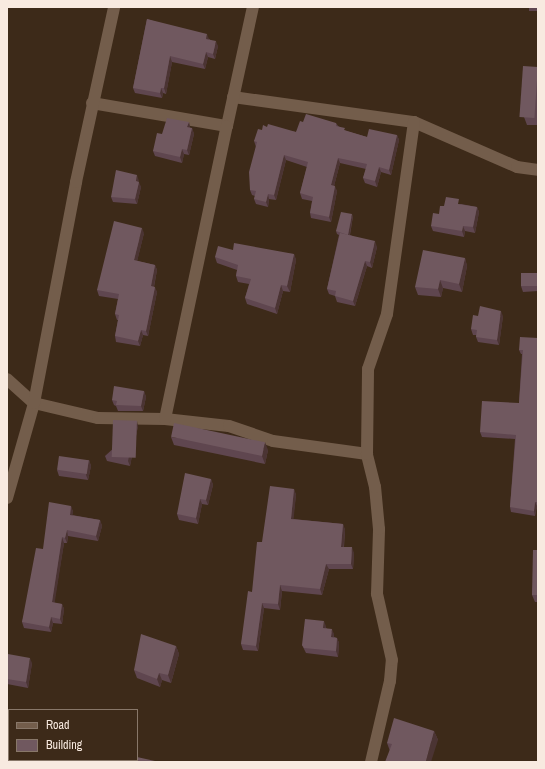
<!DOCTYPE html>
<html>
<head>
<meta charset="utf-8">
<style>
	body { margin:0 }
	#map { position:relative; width:545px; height:769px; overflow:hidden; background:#3d2a19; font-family:"Archivo Narrow",sans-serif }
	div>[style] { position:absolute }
	.minor>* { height:12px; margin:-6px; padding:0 6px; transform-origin:6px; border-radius:6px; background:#735d4b }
	.wall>* { inset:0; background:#5f464f; transform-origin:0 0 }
	.shaded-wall>* { inset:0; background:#4b3433 }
	.building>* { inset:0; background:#70585f; transform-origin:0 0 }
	span { translate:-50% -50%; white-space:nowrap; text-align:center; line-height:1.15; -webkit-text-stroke:4px #3d2a19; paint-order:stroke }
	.frame { position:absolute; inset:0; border:8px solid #f8eae0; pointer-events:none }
	.legend { position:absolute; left:8px; top:709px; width:130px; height:52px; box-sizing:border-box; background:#3d2a19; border:1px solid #887769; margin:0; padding:5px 7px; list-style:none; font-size:12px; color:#f8eae0 }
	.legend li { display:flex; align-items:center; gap:8px; height:20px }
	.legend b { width:20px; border:1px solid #887769 }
</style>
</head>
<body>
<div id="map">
	<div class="minor">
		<div style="left:233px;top:97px;width:183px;rotate:7.9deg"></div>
		<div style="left:414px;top:122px;width:112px;rotate:23.6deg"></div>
		<div style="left:517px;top:167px;width:21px;rotate:8deg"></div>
		<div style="left:92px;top:103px;width:137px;rotate:9.7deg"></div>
		<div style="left:227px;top:126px;width:122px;rotate:-77.7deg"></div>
		<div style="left:7px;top:379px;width:36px;rotate:42deg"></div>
		<div style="left:34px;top:403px;width:66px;rotate:13.2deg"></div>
		<div style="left:98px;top:418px;width:67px;rotate:0.9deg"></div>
		<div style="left:165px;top:419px;width:64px;rotate:6.2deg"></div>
		<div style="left:229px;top:426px;width:46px;rotate:18.8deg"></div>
		<div style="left:273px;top:441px;width:95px;rotate:7.9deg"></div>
		<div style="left:165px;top:419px;width:299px;rotate:-78.1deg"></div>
		<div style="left:7px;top:498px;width:99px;rotate:-74.1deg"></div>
		<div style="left:34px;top:403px;width:225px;rotate:-79.2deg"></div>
		<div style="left:76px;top:182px;width:179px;rotate:-77.7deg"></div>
		<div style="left:371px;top:762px;width:83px;rotate:-76.8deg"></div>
		<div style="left:390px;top:681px;width:21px;rotate:-85deg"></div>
		<div style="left:392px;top:660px;width:68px;rotate:-102.8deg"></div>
		<div style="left:377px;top:594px;width:65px;rotate:-88.2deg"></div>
		<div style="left:379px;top:529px;width:42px;rotate:-95.4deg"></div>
		<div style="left:375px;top:487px;width:34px;rotate:-104deg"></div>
		<div style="left:367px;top:454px;width:85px;rotate:-89.3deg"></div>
		<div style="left:368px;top:369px;width:58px;rotate:-70.9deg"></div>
		<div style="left:387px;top:314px;width:194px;rotate:-82deg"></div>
	</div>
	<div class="wall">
		<div style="left:529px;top:7px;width:9px;height:4px"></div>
		<div style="clip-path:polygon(147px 19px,209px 39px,218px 46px,215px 59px,208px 57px,205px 69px,172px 62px,166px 94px,163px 93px,162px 98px,135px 93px,133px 88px)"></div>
		<div style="clip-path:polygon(538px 67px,538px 125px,527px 125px,524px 117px)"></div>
		<div style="clip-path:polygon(189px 122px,190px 128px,192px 128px,194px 134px,189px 155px,184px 154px,182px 163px,155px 156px,153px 151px,162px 134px)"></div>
		<div style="clip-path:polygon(303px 122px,336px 123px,338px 126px,346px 131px,367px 137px,397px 135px,399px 140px,391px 175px,381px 172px,377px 187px,365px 183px,363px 178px,366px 169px,340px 163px,334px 186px,337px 191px,331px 222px,311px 218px,310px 213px,312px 201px,302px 199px,300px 193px,307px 167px,286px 160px,276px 200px,269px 199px,268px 207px,256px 204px,254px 199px,255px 196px,252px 195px,250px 190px,256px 147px,254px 141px,262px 130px,267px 127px,296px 132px)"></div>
		<div style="clip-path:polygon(139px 181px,138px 182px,141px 187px,137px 204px,113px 202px,111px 197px)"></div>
		<div style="clip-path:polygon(461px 204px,477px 207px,479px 212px,475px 233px,465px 231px,464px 237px,433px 231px,431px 226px,444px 206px)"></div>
		<div style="clip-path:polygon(353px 216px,350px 235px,377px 247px,372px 268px,367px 266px,355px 306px,337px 302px,335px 296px,329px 294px,327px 289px,339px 235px,337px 234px,336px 231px)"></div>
		<div style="clip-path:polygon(144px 233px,137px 261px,155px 265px,157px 270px,154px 287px,157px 292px,148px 336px,143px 335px,140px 346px,116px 342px,115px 336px,118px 320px,117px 320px,115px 314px,118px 299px,99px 296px,97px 290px)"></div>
		<div style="clip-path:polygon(233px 250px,294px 254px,296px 260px,290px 292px,283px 291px,277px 314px,247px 304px,245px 298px,249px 284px,238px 282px,236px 276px,237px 270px,217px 263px,215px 257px)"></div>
		<div style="clip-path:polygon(465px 258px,467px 266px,462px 292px,443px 288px,441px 297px,418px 295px,415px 287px)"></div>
		<div style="clip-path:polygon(538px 273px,538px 291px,523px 292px,521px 286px)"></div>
		<div style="clip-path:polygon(478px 316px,503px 316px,499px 345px,478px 342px,476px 337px,476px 335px,473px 335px,471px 329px)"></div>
		<div style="clip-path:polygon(538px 338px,538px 507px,537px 506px,535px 516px,511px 512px,510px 507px,515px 439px,482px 437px,480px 432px,519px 403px,522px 354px,521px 354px,519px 350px)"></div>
		<div style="clip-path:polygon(144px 391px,146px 397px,143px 411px,118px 411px,116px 406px,114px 405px,112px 400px)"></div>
		<div style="clip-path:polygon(138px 426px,130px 466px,107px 461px,105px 456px)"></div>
		<div style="clip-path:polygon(171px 437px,268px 450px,265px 464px,174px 445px)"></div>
		<div style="clip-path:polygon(89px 460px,91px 466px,88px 480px,59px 476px,57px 470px)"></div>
		<div style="clip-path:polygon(211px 479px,213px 485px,208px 505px,202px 504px,198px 524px,179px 520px,177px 514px)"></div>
		<div style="clip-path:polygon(294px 489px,296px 495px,293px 519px,343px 524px,345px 530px,344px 547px,354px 553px,353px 569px,329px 569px,322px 595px,282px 591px,280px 610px,264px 608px,258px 651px,243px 650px,241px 644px,252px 592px)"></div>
		<div style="clip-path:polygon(71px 506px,73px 512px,72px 515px,100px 520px,102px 526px,98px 541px,68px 536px,67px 543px,64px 543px,54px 603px,62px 604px,64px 609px,62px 624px,53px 623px,51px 632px,24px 628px,22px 622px,43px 549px)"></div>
		<div style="clip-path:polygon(538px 550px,538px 602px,535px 602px,532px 595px)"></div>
		<div style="clip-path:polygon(326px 626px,326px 628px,334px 634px,334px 637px,337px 638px,339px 643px,338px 657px,306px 653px,302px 645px)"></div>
		<div style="clip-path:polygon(176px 646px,179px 654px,171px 683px,162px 680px,160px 687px,137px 678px,134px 670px)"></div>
		<div style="clip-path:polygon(7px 659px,32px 663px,28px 688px,7px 684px)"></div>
		<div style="clip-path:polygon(434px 731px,438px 740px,390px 751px,387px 743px)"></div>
	</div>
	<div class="shaded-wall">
		<div style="clip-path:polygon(207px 34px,209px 39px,208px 44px,206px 39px)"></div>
		<div style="clip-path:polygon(216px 41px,218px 46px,215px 59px,213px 54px)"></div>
		<div style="clip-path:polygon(206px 52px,208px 57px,205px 69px,203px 64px)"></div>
		<div style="clip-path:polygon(170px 56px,172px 62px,166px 94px,164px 88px)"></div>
		<div style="clip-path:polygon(161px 88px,163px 93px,162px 98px,160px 93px)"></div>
		<div style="clip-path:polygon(189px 122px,190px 127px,189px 133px,187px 127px)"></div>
		<div style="clip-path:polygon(192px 128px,194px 134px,189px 155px,187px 150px)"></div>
		<div style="clip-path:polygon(397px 135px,399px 140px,391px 175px,389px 170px)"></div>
		<div style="clip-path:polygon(182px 149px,184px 154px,182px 163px,180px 157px)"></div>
		<div style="clip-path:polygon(284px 155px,286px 160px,276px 200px,274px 195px)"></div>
		<div style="clip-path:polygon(338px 158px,340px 163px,333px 190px,331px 185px)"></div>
		<div style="clip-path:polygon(379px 167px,381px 172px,377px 187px,375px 181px)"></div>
		<div style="clip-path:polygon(137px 175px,139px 181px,137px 186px,136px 181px)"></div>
		<div style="clip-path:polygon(139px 182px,141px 187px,137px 204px,135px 199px)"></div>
		<div style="clip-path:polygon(335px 186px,337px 191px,331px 222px,329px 217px)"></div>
		<div style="clip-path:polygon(268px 194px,269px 199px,268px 207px,266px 202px)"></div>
		<div style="clip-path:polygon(477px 207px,479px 212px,475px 233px,473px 227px)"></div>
		<div style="clip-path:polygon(352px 214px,353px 216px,349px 238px,348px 235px)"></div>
		<div style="clip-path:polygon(463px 226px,465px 231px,464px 237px,462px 231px)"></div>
		<div style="clip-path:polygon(142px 228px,144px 233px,136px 266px,134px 260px)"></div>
		<div style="clip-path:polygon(375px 241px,377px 247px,372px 268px,370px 262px)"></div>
		<div style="clip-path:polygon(294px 254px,296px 260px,290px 292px,287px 286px)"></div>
		<div style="clip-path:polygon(465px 258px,467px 266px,462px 292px,459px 284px)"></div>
		<div style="clip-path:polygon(365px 261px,367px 266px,355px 306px,353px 301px)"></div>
		<div style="clip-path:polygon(155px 265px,157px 270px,153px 291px,151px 286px)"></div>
		<div style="clip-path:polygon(440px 280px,443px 288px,441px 297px,438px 289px)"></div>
		<div style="clip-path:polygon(281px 285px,283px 291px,277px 314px,275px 308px)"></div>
		<div style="clip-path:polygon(155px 287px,157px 292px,148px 336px,146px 331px)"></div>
		<div style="clip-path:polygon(501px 311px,503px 316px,499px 345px,497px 340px)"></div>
		<div style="clip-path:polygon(141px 330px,143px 335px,140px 346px,138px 341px)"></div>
		<div style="clip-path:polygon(144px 391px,146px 397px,143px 411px,141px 406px)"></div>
		<div style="clip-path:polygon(137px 421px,138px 426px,130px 466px,128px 461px)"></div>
		<div style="clip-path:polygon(265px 442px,268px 450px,265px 464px,262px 456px)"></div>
		<div style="clip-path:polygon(89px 460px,91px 466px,88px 480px,86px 475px)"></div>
		<div style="clip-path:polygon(211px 479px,213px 485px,208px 505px,206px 500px)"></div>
		<div style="clip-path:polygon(294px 489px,296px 495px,293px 525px,291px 519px)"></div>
		<div style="clip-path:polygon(200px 499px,202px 504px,198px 524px,196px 518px)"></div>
		<div style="clip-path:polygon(535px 502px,537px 506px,535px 516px,534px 511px)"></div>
		<div style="clip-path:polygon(71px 506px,73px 512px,72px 520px,70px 515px)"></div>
		<div style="clip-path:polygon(100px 520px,102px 526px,98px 541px,96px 536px)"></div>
		<div style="clip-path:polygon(343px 524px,345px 530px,343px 553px,341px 547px)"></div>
		<div style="clip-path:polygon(67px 530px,68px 536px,67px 543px,65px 538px)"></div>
		<div style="clip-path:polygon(62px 537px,64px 543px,54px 607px,52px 602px)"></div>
		<div style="clip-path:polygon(352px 547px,354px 553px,353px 569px,351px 564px)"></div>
		<div style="clip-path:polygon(326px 564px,329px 569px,322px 595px,320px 589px)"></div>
		<div style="clip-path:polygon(280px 585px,282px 591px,280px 610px,278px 604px)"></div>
		<div style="clip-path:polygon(262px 603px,264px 608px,258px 651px,256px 646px)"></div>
		<div style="clip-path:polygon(62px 604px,64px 609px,62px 624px,60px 619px)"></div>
		<div style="clip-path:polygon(51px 617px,53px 623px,51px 632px,49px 627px)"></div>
		<div style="clip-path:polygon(324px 621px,326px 626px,325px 633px,323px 628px)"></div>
		<div style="clip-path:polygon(332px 629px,334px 634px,333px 643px,331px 637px)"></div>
		<div style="clip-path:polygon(337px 638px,339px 643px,338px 657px,336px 651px)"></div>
		<div style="clip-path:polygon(176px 646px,179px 654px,171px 683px,168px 675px)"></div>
		<div style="clip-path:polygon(30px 658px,32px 663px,28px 688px,26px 682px)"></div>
		<div style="clip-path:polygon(159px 673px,162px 680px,160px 687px,157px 679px)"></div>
		<div style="clip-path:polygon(434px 731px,438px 740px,431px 762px,426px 762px,426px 761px)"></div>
		<div style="clip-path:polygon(65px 760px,68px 760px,68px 762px,64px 762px)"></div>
	</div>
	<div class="building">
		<div style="clip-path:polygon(147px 19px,207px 34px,206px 39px,216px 41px,213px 54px,206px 52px,203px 64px,170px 56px,164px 88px,161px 88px,160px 93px,133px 88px)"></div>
		<div style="left:523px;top:66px;width:15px;height:51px;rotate:4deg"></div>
		<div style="clip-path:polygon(306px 114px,336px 123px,336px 126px,345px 128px,344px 130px,367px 137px,369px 129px,397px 135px,389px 170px,379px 167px,375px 181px,363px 178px,367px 164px,338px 158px,331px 185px,335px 186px,329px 217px,310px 213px,313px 197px,300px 193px,308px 162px,284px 155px,274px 195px,268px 194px,266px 202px,254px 199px,256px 191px,250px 190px,249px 172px,257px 142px,254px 141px,258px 129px,262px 130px,263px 125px,267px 127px,268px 124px,296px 132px,300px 121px,303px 122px)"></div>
		<div style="clip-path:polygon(167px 118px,189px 122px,187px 127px,192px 128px,187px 150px,182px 149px,180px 157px,153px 151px,157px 133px,162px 134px)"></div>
		<div style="clip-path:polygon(116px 170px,137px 175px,136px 181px,139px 182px,135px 199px,111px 197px)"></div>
		<div style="clip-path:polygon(446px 197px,459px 199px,458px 204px,477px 207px,473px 227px,463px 226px,462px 231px,431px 226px,433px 213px,439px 214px,440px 206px,444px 206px)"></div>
		<div style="clip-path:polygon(341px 212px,352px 214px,348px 235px,336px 231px)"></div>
		<div style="clip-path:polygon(114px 221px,142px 228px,134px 260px,155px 265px,151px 286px,155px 287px,146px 331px,141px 330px,138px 341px,115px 336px,119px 315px,115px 314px,119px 294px,97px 290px)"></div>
		<div style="clip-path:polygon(340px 233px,375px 241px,370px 262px,365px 261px,353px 301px,335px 296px,336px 291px,327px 289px)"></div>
		<div style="clip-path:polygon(234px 243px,294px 254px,287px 286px,281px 285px,275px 308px,245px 298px,251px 279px,236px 276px,238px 265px,215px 257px,218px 246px,233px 250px)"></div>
		<div style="clip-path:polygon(423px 250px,465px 258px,459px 284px,440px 280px,438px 289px,415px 287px)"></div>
		<div style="left:538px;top:273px;width:13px;height:17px;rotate:90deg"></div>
		<div style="clip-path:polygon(480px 306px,501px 311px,497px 340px,476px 337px,477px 330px,471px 329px,473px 315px,478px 316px)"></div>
		<div style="clip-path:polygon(520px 337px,538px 338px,538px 502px,535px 502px,534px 511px,510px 507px,516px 435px,480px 432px,482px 401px,519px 403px,523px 350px,519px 350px)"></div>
		<div style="clip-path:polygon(114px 386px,144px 391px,141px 406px,116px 405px,117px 401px,112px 400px)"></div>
		<div style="left:113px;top:420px;width:24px;height:37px;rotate:2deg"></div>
		<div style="left:174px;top:423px;width:93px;height:14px;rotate:12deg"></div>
		<div style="left:59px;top:456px;width:30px;height:14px;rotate:8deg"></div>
		<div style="clip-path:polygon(185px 473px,211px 479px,206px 500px,200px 499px,196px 518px,177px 514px)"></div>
		<div style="clip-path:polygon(270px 486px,294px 489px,291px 519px,343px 524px,341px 547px,352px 547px,351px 564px,326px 564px,320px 589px,280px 585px,278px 604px,262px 603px,256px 646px,241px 644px,248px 591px,252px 592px,257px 542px,262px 542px)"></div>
		<div style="clip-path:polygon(49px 502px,71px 506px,70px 515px,100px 520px,96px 536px,67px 530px,65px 538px,62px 537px,52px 602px,62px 604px,60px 619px,51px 617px,49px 627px,22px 622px,36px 548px,43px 549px)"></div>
		<div style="clip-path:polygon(533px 550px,538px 550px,538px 595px,532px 595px)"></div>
		<div style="clip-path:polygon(305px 619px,324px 621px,323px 628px,332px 629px,331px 637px,337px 638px,336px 651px,304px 648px,302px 645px)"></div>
		<div style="clip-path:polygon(141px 634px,176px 646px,168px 675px,159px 673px,157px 679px,134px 670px)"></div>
		<div style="clip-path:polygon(8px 654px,30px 658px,26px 682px,7px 679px,7px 659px)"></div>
		<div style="clip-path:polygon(394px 718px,434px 731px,426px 761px,429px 762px,385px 762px,392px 744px,387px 743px)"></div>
		<div style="clip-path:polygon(137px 757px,155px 761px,155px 762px,120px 762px,120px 760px,137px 760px)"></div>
		<div style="clip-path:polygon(40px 760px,65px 760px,64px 762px,43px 762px,40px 761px)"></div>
	</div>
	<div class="frame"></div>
	<ul class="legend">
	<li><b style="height:5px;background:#735d4b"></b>Road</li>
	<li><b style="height:11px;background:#70585f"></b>Building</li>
	</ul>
</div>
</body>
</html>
